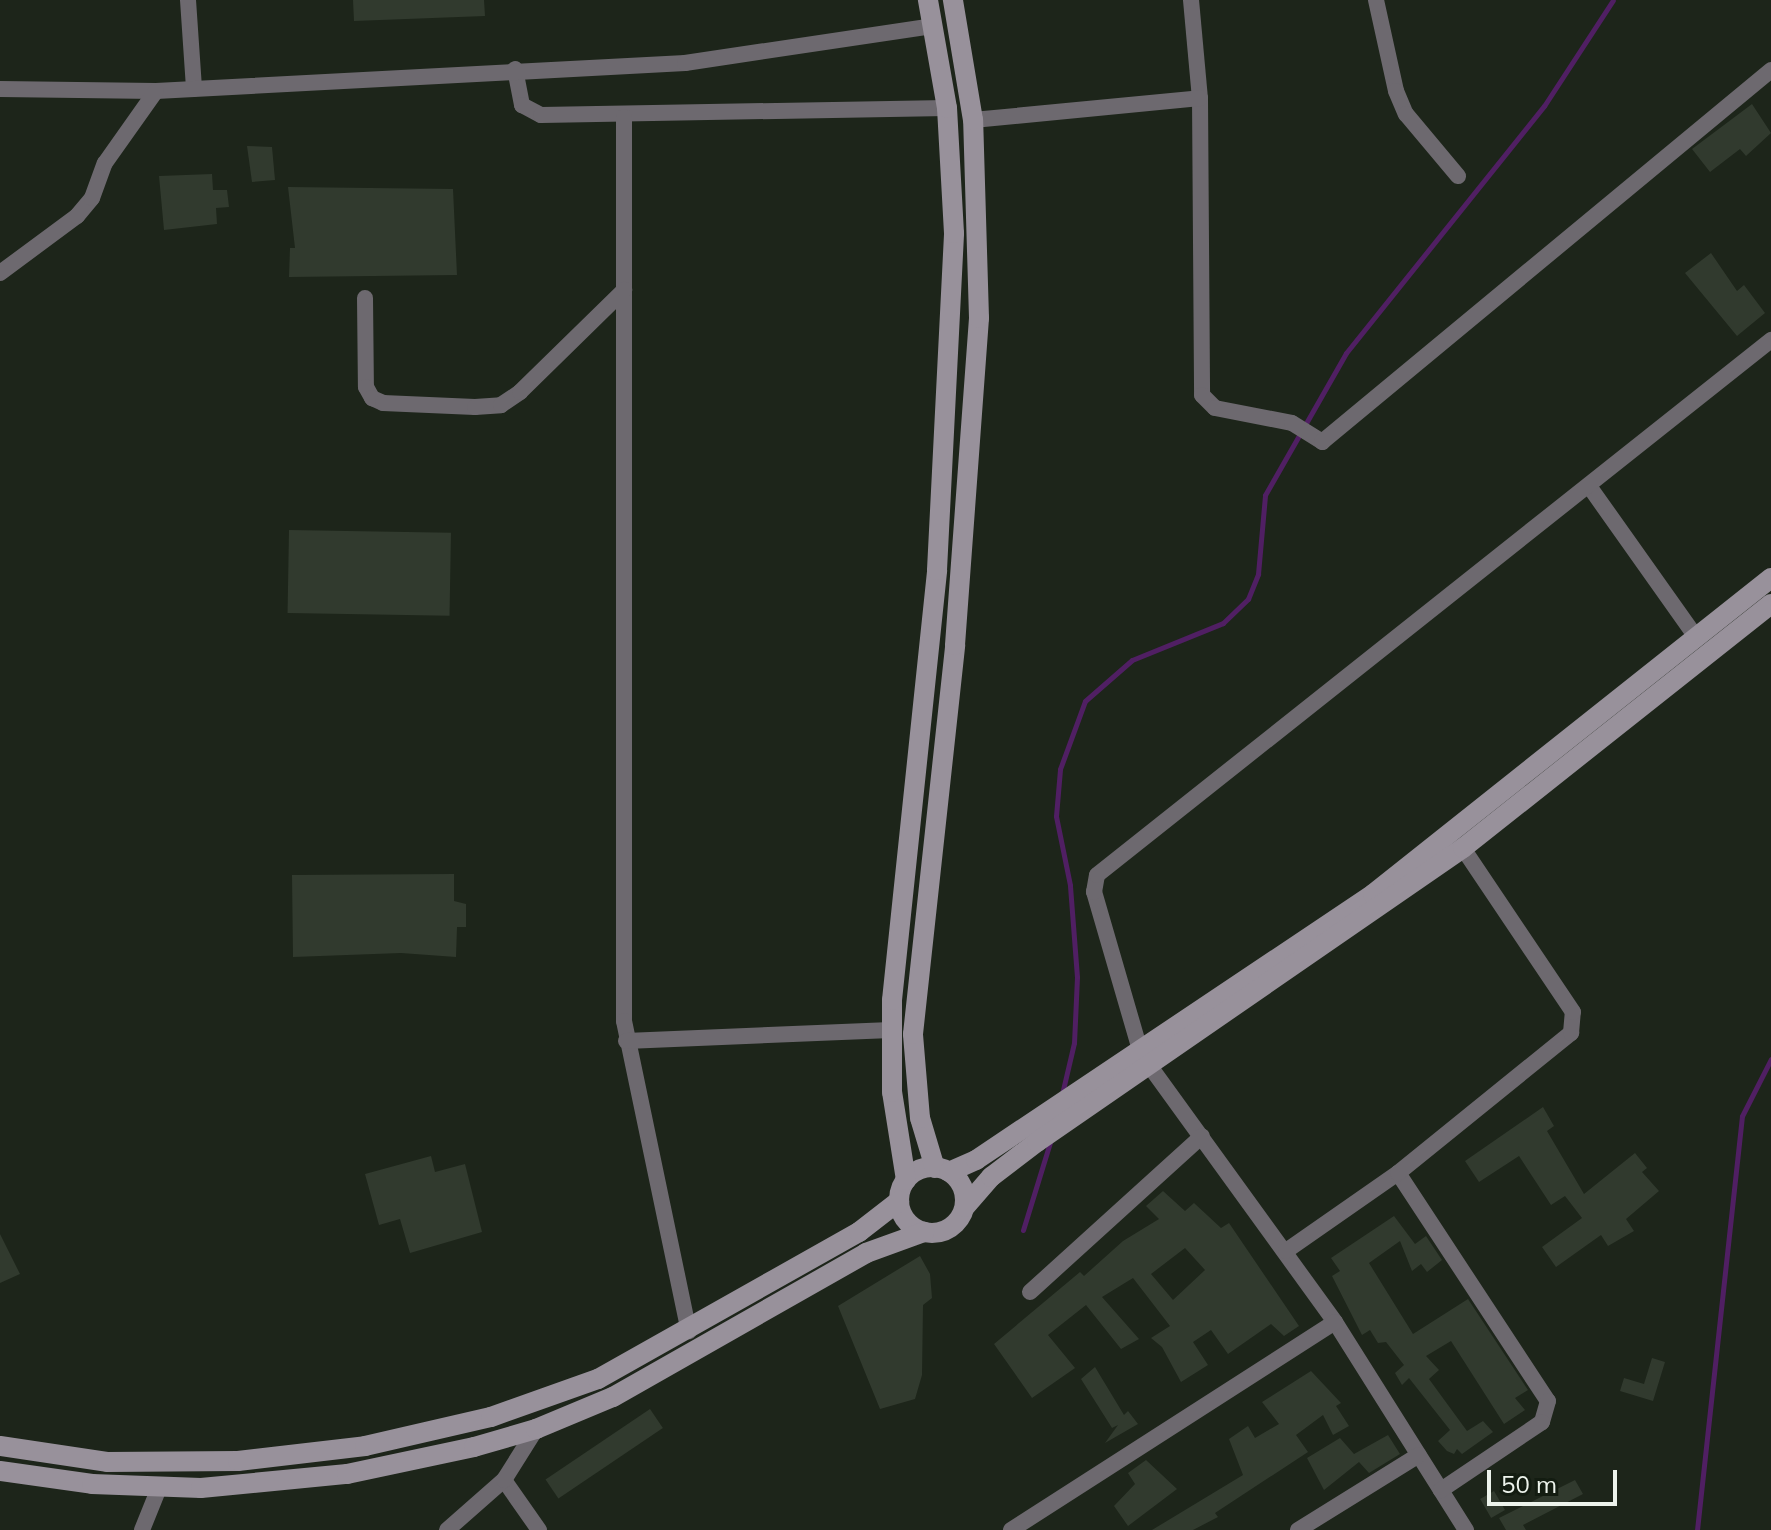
<!DOCTYPE html>
<html>
<head>
<meta charset="utf-8">
<style>
	body { margin:0 }
	#map { position:relative; width:1771px; height:1530px; overflow:hidden; background:#1d251a; font-family:Mulish,sans-serif }
	div>[style] { position:absolute }
	.stream>* { height:5px; margin:-2.5px; padding:0 2.5px; transform-origin:2.5px; border-radius:2.5px; background:#501f63 }
	.building>* { inset:0; background:#313a2e; transform-origin:0 0 }
	.street>* { height:16px; margin:-8px; padding:0 8px; transform-origin:8px; border-radius:8px; background:#6d696f }
	.secondary>* { height:20px; margin:-10px; padding:0 10px; transform-origin:10px; border-radius:10px; background:#98919b }
	.secondary>.ring { margin:-10px; padding:0; box-sizing:content-box; background:none; border:20px solid #98919b; border-radius:50% }
	span { translate:-50% -50%; white-space:nowrap; text-align:center; line-height:1.15; -webkit-text-stroke:8px #131c11; paint-order:stroke }
	.scale { position:absolute; left:1487px; top:1470px; width:130px; height:36px; box-sizing:border-box; border:4px solid #edf3ec; border-top:0; padding-left:10px; font-size:24px; line-height:28px; white-space:nowrap; color:#edf3ec; -webkit-text-stroke:6px #131c11; paint-order:stroke }
</style>
</head>
<body>
<div id="map">
	<div class="stream">
		<div style="left:1062px;top:1094px;width:52px;rotate:-76.8deg"></div>
		<div style="left:1074px;top:1043px;width:66px;rotate:-87.4deg"></div>
		<div style="left:1077px;top:977px;width:92px;rotate:-94.4deg"></div>
		<div style="left:1070px;top:885px;width:70px;rotate:-101.5deg"></div>
		<div style="left:1056px;top:816px;width:47px;rotate:-85.1deg"></div>
		<div style="left:1060px;top:769px;width:72px;rotate:-69.8deg"></div>
		<div style="left:1085px;top:701px;width:62px;rotate:-41.1deg"></div>
		<div style="left:1132px;top:660px;width:98px;rotate:-22.1deg"></div>
		<div style="left:1223px;top:623px;width:35px;rotate:-44deg"></div>
		<div style="left:1248px;top:599px;width:27px;rotate:-68deg"></div>
		<div style="left:1258px;top:574px;width:79px;rotate:-84.9deg"></div>
		<div style="left:1265px;top:495px;width:163px;rotate:-60.3deg"></div>
		<div style="left:1346px;top:353px;width:317px;rotate:-51.3deg"></div>
		<div style="left:1544px;top:106px;width:126px;rotate:-56.9deg"></div>
		<div style="left:1023px;top:1230px;width:95px;rotate:-72.9deg"></div>
		<div style="left:1697px;top:1530px;width:416px;rotate:-83.8deg"></div>
		<div style="left:1742px;top:1116px;width:64px;rotate:-63deg"></div>
	</div>
	<div class="building">
		<div style="clip-path:polygon(353px 0,484px 0,485px 16px,354px 21px)"></div>
		<div style="clip-path:polygon(1752px 104px,1771px 133px,1746px 156px,1740px 149px,1710px 172px,1692px 149px)"></div>
		<div style="clip-path:polygon(247px 146px,272px 147px,275px 180px,252px 182px)"></div>
		<div style="clip-path:polygon(212px 174px,213px 190px,227px 190px,229px 207px,216px 208px,217px 224px,164px 230px,159px 176px)"></div>
		<div style="clip-path:polygon(288px 187px,453px 189px,457px 275px,289px 277px,290px 248px,295px 248px)"></div>
		<div style="clip-path:polygon(1711px 253px,1737px 291px,1744px 285px,1765px 313px,1737px 336px,1685px 273px)"></div>
		<div style="left:289px;top:530px;width:162px;height:83px;rotate:1deg"></div>
		<div style="clip-path:polygon(454px 874px,454px 901px,466px 904px,466px 927px,457px 927px,456px 957px,401px 953px,293px 957px,292px 875px)"></div>
		<div style="clip-path:polygon(1543px 1107px,1554px 1126px,1547px 1131px,1584px 1194px,1635px 1153px,1647px 1168px,1642px 1172px,1659px 1191px,1626px 1219px,1634px 1231px,1608px 1246px,1601px 1235px,1556px 1267px,1542px 1247px,1582px 1218px,1565px 1196px,1551px 1205px,1519px 1156px,1479px 1182px,1465px 1161px)"></div>
		<div style="clip-path:polygon(431px 1156px,435px 1172px,465px 1164px,482px 1232px,410px 1253px,400px 1219px,379px 1225px,365px 1174px)"></div>
		<div style="clip-path:polygon(evenodd,1163px 1191px,1185px 1211px,1194px 1203px,1221px 1228px,1229px 1223px,1299px 1326px,1284px 1336px,1271px 1324px,1228px 1354px,1211px 1330px,1193px 1342px,1208px 1365px,1181px 1382px,1162px 1347px,1151px 1338px,1170px 1326px,1133px 1278px,1102px 1297px,1139px 1339px,1121px 1349px,1086px 1305px,1048px 1335px,1075px 1368px,1032px 1398px,994px 1344px,1080px 1272px,1084px 1276px,1123px 1241px,1159px 1219px,1146px 1206px,1163px 1191px,1185px 1248px,1205px 1270px,1173px 1300px,1151px 1274px,1185px 1248px)"></div>
		<div style="clip-path:polygon(1394px 1216px,1415px 1244px,1426px 1236px,1442px 1260px,1427px 1272px,1421px 1264px,1412px 1271px,1400px 1241px,1369px 1263px,1413px 1334px,1468px 1299px,1528px 1390px,1515px 1398px,1525px 1410px,1504px 1424px,1451px 1341px,1426px 1356px,1439px 1370px,1429px 1379px,1467px 1431px,1483px 1421px,1493px 1432px,1462px 1454px,1457px 1449px,1454px 1454px,1447px 1451px,1438px 1441px,1450px 1430px,1409px 1378px,1402px 1385px,1395px 1373px,1404px 1365px,1386px 1342px,1378px 1343px,1370px 1330px,1362px 1335px,1332px 1276px,1340px 1271px,1331px 1258px)"></div>
		<div style="clip-path:polygon(0 1234px,20px 1274px,0 1283px)"></div>
		<div style="clip-path:polygon(920px 1256px,930px 1274px,932px 1298px,923px 1305px,922px 1375px,915px 1399px,880px 1409px,838px 1306px)"></div>
		<div style="clip-path:polygon(1652px 1358px,1665px 1362px,1653px 1401px,1620px 1391px,1624px 1378px,1644px 1384px)"></div>
		<div style="clip-path:polygon(1095px 1367px,1124px 1415px,1128px 1411px,1138px 1424px,1105px 1443px,1118px 1425px,1112px 1428px,1081px 1379px)"></div>
		<div style="clip-path:polygon(1311px 1371px,1341px 1403px,1336px 1406px,1349px 1426px,1333px 1435px,1323px 1415px,1296px 1435px,1308px 1452px,1215px 1513px,1218px 1517px,1193px 1530px,1152px 1530px,1243px 1475px,1229px 1439px,1248px 1426px,1255px 1438px,1279px 1424px,1262px 1402px)"></div>
		<div style="left:650px;top:1409px;width:23px;height:126px;rotate:56deg"></div>
		<div style="clip-path:polygon(1388px 1435px,1400px 1454px,1369px 1473px,1359px 1462px,1324px 1490px,1307px 1458px,1340px 1438px,1354px 1454px)"></div>
		<div style="clip-path:polygon(1146px 1460px,1177px 1489px,1128px 1526px,1114px 1506px,1135px 1484px,1128px 1473px)"></div>
		<div style="clip-path:polygon(1575px 1480px,1583px 1494px,1523px 1525px,1526px 1530px,1506px 1530px,1499px 1518px)"></div>
		<div style="left:1494px;top:1491px;width:22px;height:16px;rotate:60deg"></div>
	</div>
	<div class="street">
		<div style="left:188px;top:0;width:89px;rotate:86.1deg"></div>
		<div style="left:1191px;top:0;width:98px;rotate:84.8deg"></div>
		<div style="left:1200px;top:98px;width:297px;rotate:89.6deg"></div>
		<div style="left:1202px;top:395px;width:18px;rotate:45deg"></div>
		<div style="left:1215px;top:408px;width:78px;rotate:11deg"></div>
		<div style="left:1292px;top:423px;width:36px;rotate:32deg"></div>
		<div style="left:1322px;top:442px;width:583px;rotate:-39.64deg"></div>
		<div style="left:1376px;top:0;width:93px;rotate:77.6deg"></div>
		<div style="left:1396px;top:91px;width:25px;rotate:67deg"></div>
		<div style="left:1406px;top:114px;width:81px;rotate:50deg"></div>
		<div style="left:515px;top:69px;width:37px;rotate:79deg"></div>
		<div style="left:522px;top:105px;width:21px;rotate:28deg"></div>
		<div style="left:541px;top:115px;width:406px;rotate:-1deg"></div>
		<div style="left:0;top:89px;width:156px;rotate:0.7deg"></div>
		<div style="left:156px;top:91px;width:530px;rotate:-3.03deg"></div>
		<div style="left:685px;top:63px;width:250px;rotate:-8.5deg"></div>
		<div style="left:624px;top:117px;width:904px;rotate:90deg"></div>
		<div style="left:624px;top:1021px;width:317px;rotate:78.2deg"></div>
		<div style="left:973px;top:120px;width:228px;rotate:-5.5deg"></div>
		<div style="left:0;top:273px;width:96px;rotate:-36.5deg"></div>
		<div style="left:77px;top:216px;width:23px;rotate:-50deg"></div>
		<div style="left:92px;top:198px;width:37px;rotate:-70deg"></div>
		<div style="left:105px;top:163px;width:88px;rotate:-54.7deg"></div>
		<div style="left:365px;top:298px;width:89px;rotate:89.4deg"></div>
		<div style="left:366px;top:387px;width:13px;rotate:61deg"></div>
		<div style="left:372px;top:398px;width:12px;rotate:24deg"></div>
		<div style="left:383px;top:403px;width:92px;rotate:2.5deg"></div>
		<div style="left:475px;top:407px;width:26px;rotate:-4deg"></div>
		<div style="left:501px;top:405px;width:23px;rotate:-34deg"></div>
		<div style="left:520px;top:392px;width:146px;rotate:-44.4deg"></div>
		<div style="left:1589px;top:486px;width:185px;rotate:54.7deg"></div>
		<div style="left:626px;top:1041px;width:265px;rotate:-2.4deg"></div>
		<div style="left:1140px;top:1050px;width:165px;rotate:-106.2deg"></div>
		<div style="left:1094px;top:892px;width:17px;rotate:-80deg"></div>
		<div style="left:1097px;top:875px;width:861px;rotate:-38.44deg"></div>
		<div style="left:1149px;top:1065px;width:317px;rotate:54.1deg"></div>
		<div style="left:1335px;top:1322px;width:246px;rotate:57.8deg"></div>
		<div style="left:1398px;top:1173px;width:273px;rotate:56.7deg"></div>
		<div style="left:1548px;top:1401px;width:22px;rotate:106deg"></div>
		<div style="left:1542px;top:1422px;width:122px;rotate:146deg"></div>
		<div style="left:1286px;top:1251px;width:136px;rotate:-34.9deg"></div>
		<div style="left:1398px;top:1173px;width:223px;rotate:-39deg"></div>
		<div style="left:1571px;top:1033px;width:21px;rotate:-85deg"></div>
		<div style="left:1573px;top:1012px;width:197px;rotate:-123.9deg"></div>
		<div style="left:1030px;top:1292px;width:232px;rotate:-42.2deg"></div>
		<div style="left:504px;top:1480px;width:61px;rotate:55deg"></div>
		<div style="left:142px;top:1530px;width:45px;rotate:-68deg"></div>
		<div style="left:447px;top:1530px;width:76px;rotate:-41.3deg"></div>
		<div style="left:504px;top:1480px;width:60px;rotate:-57.9deg"></div>
		<div style="left:1011px;top:1530px;width:385px;rotate:-32.7deg"></div>
		<div style="left:1298px;top:1530px;width:142px;rotate:-31.8deg"></div>
	</div>
	<div class="secondary">
		<div class="ring" style="left:899px;top:1167px;width:46px;height:46px"></div>
		<div style="left:935px;top:1168px;width:52px;rotate:-106.7deg"></div>
		<div style="left:920px;top:1118px;width:84px;rotate:-94.8deg"></div>
		<div style="left:913px;top:1034px;width:391px;rotate:-83.8deg"></div>
		<div style="left:955px;top:645px;width:328px;rotate:-85.8deg"></div>
		<div style="left:979px;top:318px;width:198px;rotate:-91.7deg"></div>
		<div style="left:973px;top:120px;width:122px;rotate:-99.5deg"></div>
		<div style="left:949px;top:1172px;width:30px;rotate:-24deg"></div>
		<div style="left:976px;top:1160px;width:478px;rotate:-33.8deg"></div>
		<div style="left:1373px;top:894px;width:508px;rotate:-38.45deg"></div>
		<div style="left:906px;top:1180px;width:89px;rotate:-99deg"></div>
		<div style="left:892px;top:1092px;width:92px;rotate:-90deg"></div>
		<div style="left:892px;top:1000px;width:432px;rotate:-84deg"></div>
		<div style="left:937px;top:570px;width:337px;rotate:-87.1deg"></div>
		<div style="left:954px;top:233px;width:125px;rotate:-93.2deg"></div>
		<div style="left:947px;top:108px;width:110px;rotate:-100deg"></div>
		<div style="left:965px;top:1207px;width:40px;rotate:-49deg"></div>
		<div style="left:991px;top:1177px;width:58px;rotate:-37.3deg"></div>
		<div style="left:1037px;top:1142px;width:518px;rotate:-34.61deg"></div>
		<div style="left:1463px;top:848px;width:393px;rotate:-38.4deg"></div>
		<div style="left:0;top:1446px;width:108px;rotate:8.5deg"></div>
		<div style="left:107px;top:1462px;width:131px;rotate:-0.4deg"></div>
		<div style="left:238px;top:1461px;width:128px;rotate:-6.7deg"></div>
		<div style="left:365px;top:1446px;width:129px;rotate:-13deg"></div>
		<div style="left:491px;top:1417px;width:114px;rotate:-19.6deg"></div>
		<div style="left:598px;top:1379px;width:300px;rotate:-29.4deg"></div>
		<div style="left:859px;top:1232px;width:51px;rotate:-37.8deg"></div>
		<div style="left:0;top:1471px;width:93px;rotate:8deg"></div>
		<div style="left:92px;top:1484px;width:109px;rotate:2.1deg"></div>
		<div style="left:201px;top:1488px;width:147px;rotate:-5.5deg"></div>
		<div style="left:347px;top:1474px;width:130px;rotate:-12deg"></div>
		<div style="left:474px;top:1447px;width:65px;rotate:-16.2deg"></div>
		<div style="left:536px;top:1429px;width:83px;rotate:-22.6deg"></div>
		<div style="left:613px;top:1397px;width:291px;rotate:-29.6deg"></div>
		<div style="left:866px;top:1253px;width:62px;rotate:-19.9deg"></div>
	</div>
	<div class="scale">50 m</div>
</div>
</body>
</html>
